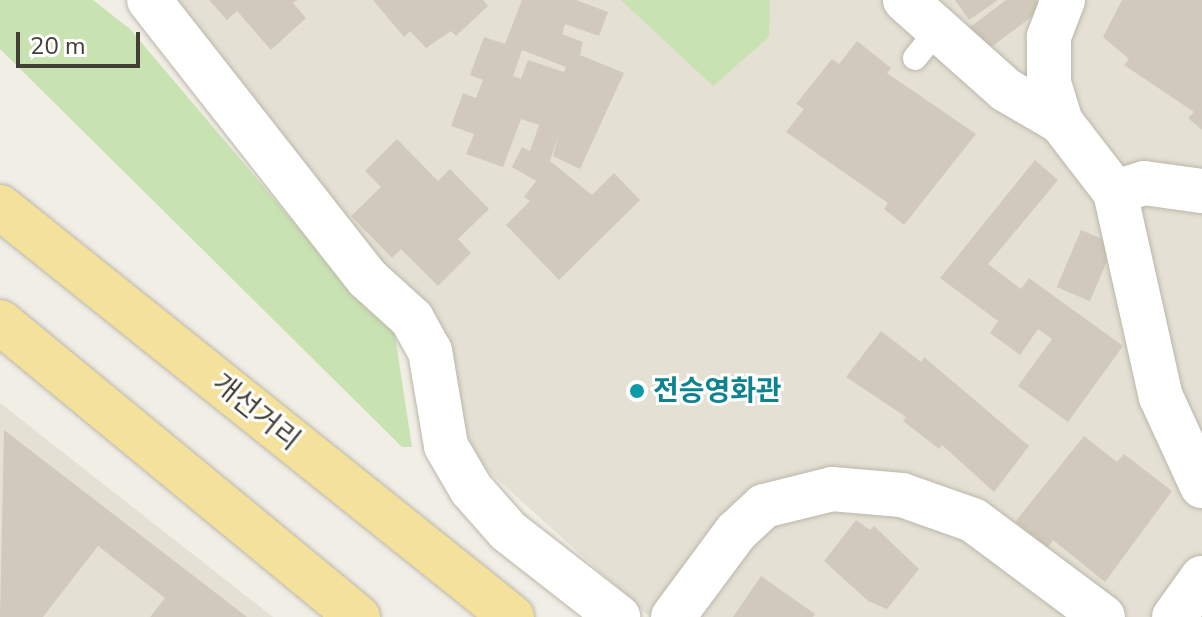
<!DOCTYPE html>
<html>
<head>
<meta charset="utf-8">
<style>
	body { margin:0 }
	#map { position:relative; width:1202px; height:617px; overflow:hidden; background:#f1eee6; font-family:"Nunito Sans","Noto Sans KR",sans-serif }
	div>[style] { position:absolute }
	.residential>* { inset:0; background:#e4e0d4 }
	.green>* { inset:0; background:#c9e2b2 }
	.building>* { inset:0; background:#d1cabc; transform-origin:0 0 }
	.roads { filter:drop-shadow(0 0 2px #bbb6a9) drop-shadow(0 0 2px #bbb6a9) }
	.service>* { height:24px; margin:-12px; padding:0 12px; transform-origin:12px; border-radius:12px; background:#fff }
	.minor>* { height:44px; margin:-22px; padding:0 22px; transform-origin:22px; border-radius:22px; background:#fff }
	.primary>* { height:44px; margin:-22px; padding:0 22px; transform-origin:22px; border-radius:22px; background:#f4e19c }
	.dots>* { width:22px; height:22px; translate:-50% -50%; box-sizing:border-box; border:4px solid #fff; border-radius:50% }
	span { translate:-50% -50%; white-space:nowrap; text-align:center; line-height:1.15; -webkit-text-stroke:6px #fff; paint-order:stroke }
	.culture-label { font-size:28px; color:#0d838f; font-weight:700 }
	.left { translate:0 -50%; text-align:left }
	.street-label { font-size:28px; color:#433f36 }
	.scale { position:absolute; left:16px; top:32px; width:124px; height:36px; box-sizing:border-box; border:4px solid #433f36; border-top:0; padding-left:10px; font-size:24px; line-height:28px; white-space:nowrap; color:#433f36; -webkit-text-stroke:6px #fff; paint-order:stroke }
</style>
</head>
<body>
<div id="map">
	<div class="residential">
		<div style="clip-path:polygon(170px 0,1202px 0,1202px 617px,650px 617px,468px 453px,335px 214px)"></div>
		<div style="clip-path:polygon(0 403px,273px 617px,0 617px)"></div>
	</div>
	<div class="green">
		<div style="clip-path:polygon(0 0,93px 0,130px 29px,357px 297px,394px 329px,412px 447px,402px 447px,0 49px)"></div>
		<div style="clip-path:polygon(621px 0,770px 0,769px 37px,713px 86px)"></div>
	</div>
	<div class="building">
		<div style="clip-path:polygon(209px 0,297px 0,293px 3px,306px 18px,271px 50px,237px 11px,227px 20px)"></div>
		<div style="clip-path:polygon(373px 0,483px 0,488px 6px,456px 36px,451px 31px,426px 48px,410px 31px,404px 37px)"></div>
		<div style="clip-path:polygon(evenodd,522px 0,576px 0,608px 12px,599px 36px,565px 24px,562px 34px,583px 42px,580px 55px,624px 73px,580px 169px,553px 156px,559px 133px,550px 161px,592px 195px,614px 173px,640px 200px,559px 280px,506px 225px,530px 201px,524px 197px,536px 181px,512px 167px,522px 147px,530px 151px,539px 125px,521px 119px,503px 167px,466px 154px,474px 134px,451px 126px,463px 93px,476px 98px,483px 80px,470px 75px,484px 37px,505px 44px,522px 0,522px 50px,566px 67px,564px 72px,528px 60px,521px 79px,513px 76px,522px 50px)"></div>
		<div style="clip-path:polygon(955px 0,998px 0,969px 20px)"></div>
		<div style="clip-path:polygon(1006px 0,1036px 0,1042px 9px,982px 54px,965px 31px)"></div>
		<div style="clip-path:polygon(1122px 0,1202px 0,1202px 130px,1188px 118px,1194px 112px,1124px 65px,1129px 59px,1103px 37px)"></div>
		<div style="clip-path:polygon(857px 41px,891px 68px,887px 73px,976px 134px,904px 225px,884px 209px,888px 203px,786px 132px,804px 109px,796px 104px,832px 59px,839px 64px)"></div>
		<div style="clip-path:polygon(397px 139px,438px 181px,450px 169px,489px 209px,458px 239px,471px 253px,438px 286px,401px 249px,392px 258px,351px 216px,381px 187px,365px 171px)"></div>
		<div style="clip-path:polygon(1035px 160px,1058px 180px,988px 264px,1021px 289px,1029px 278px,1123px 346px,1068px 422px,1018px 386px,1052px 339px,1038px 329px,1020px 355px,990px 333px,998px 321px,940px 278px)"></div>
		<div style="left:1081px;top:230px;width:36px;height:62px;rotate:23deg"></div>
		<div style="clip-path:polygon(881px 331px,921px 362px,924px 357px,1029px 446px,994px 492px,942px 445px,939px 449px,903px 421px,906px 417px,846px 377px)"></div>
		<div style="clip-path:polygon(4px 430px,186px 570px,247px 617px,150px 617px,165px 598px,98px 546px,43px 617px,0 617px)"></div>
		<div style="clip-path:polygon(1084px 436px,1117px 462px,1124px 454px,1172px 491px,1105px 582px,1053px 540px,1048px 547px,1015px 522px)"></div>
		<div style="clip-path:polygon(856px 520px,870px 530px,874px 526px,919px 569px,887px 609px,868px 601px,824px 561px)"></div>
		<div style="clip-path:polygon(761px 576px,815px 614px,813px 617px,733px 617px)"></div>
	</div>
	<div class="roads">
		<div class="service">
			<div style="left:915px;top:58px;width:36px;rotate:-51deg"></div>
		</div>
		<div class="minor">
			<div style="left:149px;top:0;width:353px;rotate:51.9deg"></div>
			<div style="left:367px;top:278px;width:61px;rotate:42.3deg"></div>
			<div style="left:412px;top:319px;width:37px;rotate:61deg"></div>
			<div style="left:430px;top:351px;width:96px;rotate:80.4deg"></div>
			<div style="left:446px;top:446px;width:50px;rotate:59.8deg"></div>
			<div style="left:471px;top:489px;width:56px;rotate:48.6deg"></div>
			<div style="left:508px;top:531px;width:140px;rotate:38deg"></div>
			<div style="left:905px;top:0;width:135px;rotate:41.7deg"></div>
			<div style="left:1006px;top:90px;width:64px;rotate:30.2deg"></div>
			<div style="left:1063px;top:0;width:40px;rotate:111deg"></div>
			<div style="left:1049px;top:37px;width:46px;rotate:90deg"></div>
			<div style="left:1049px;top:83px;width:41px;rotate:72.9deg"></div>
			<div style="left:1061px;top:122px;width:88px;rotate:52.4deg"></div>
			<div style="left:1115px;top:192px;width:210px;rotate:77.4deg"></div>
			<div style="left:1161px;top:397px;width:98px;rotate:65.3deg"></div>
			<div style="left:1115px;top:192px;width:30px;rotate:-17deg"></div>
			<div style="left:1144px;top:183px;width:59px;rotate:7.9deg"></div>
			<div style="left:673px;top:617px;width:106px;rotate:-53.5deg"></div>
			<div style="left:736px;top:532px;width:38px;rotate:-43deg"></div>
			<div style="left:764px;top:506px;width:70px;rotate:-14deg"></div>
			<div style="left:832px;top:489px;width:70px;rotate:4.9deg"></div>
			<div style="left:902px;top:495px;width:75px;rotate:19.4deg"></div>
			<div style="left:973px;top:520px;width:162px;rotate:36.7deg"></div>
			<div style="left:1174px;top:617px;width:48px;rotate:-54.3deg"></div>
		</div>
		<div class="primary">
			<div style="left:0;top:207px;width:656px;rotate:38.69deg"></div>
			<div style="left:0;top:322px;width:464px;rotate:39.5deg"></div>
		</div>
	</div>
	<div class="dots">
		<div style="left:637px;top:391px;background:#0f9aa8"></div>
	</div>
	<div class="culture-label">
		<span class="left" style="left:653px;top:391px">전승영화관</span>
	</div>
	<div class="street-label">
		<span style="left:256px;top:412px;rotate:39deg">개선거리</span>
	</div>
	<div class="scale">20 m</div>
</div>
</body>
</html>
